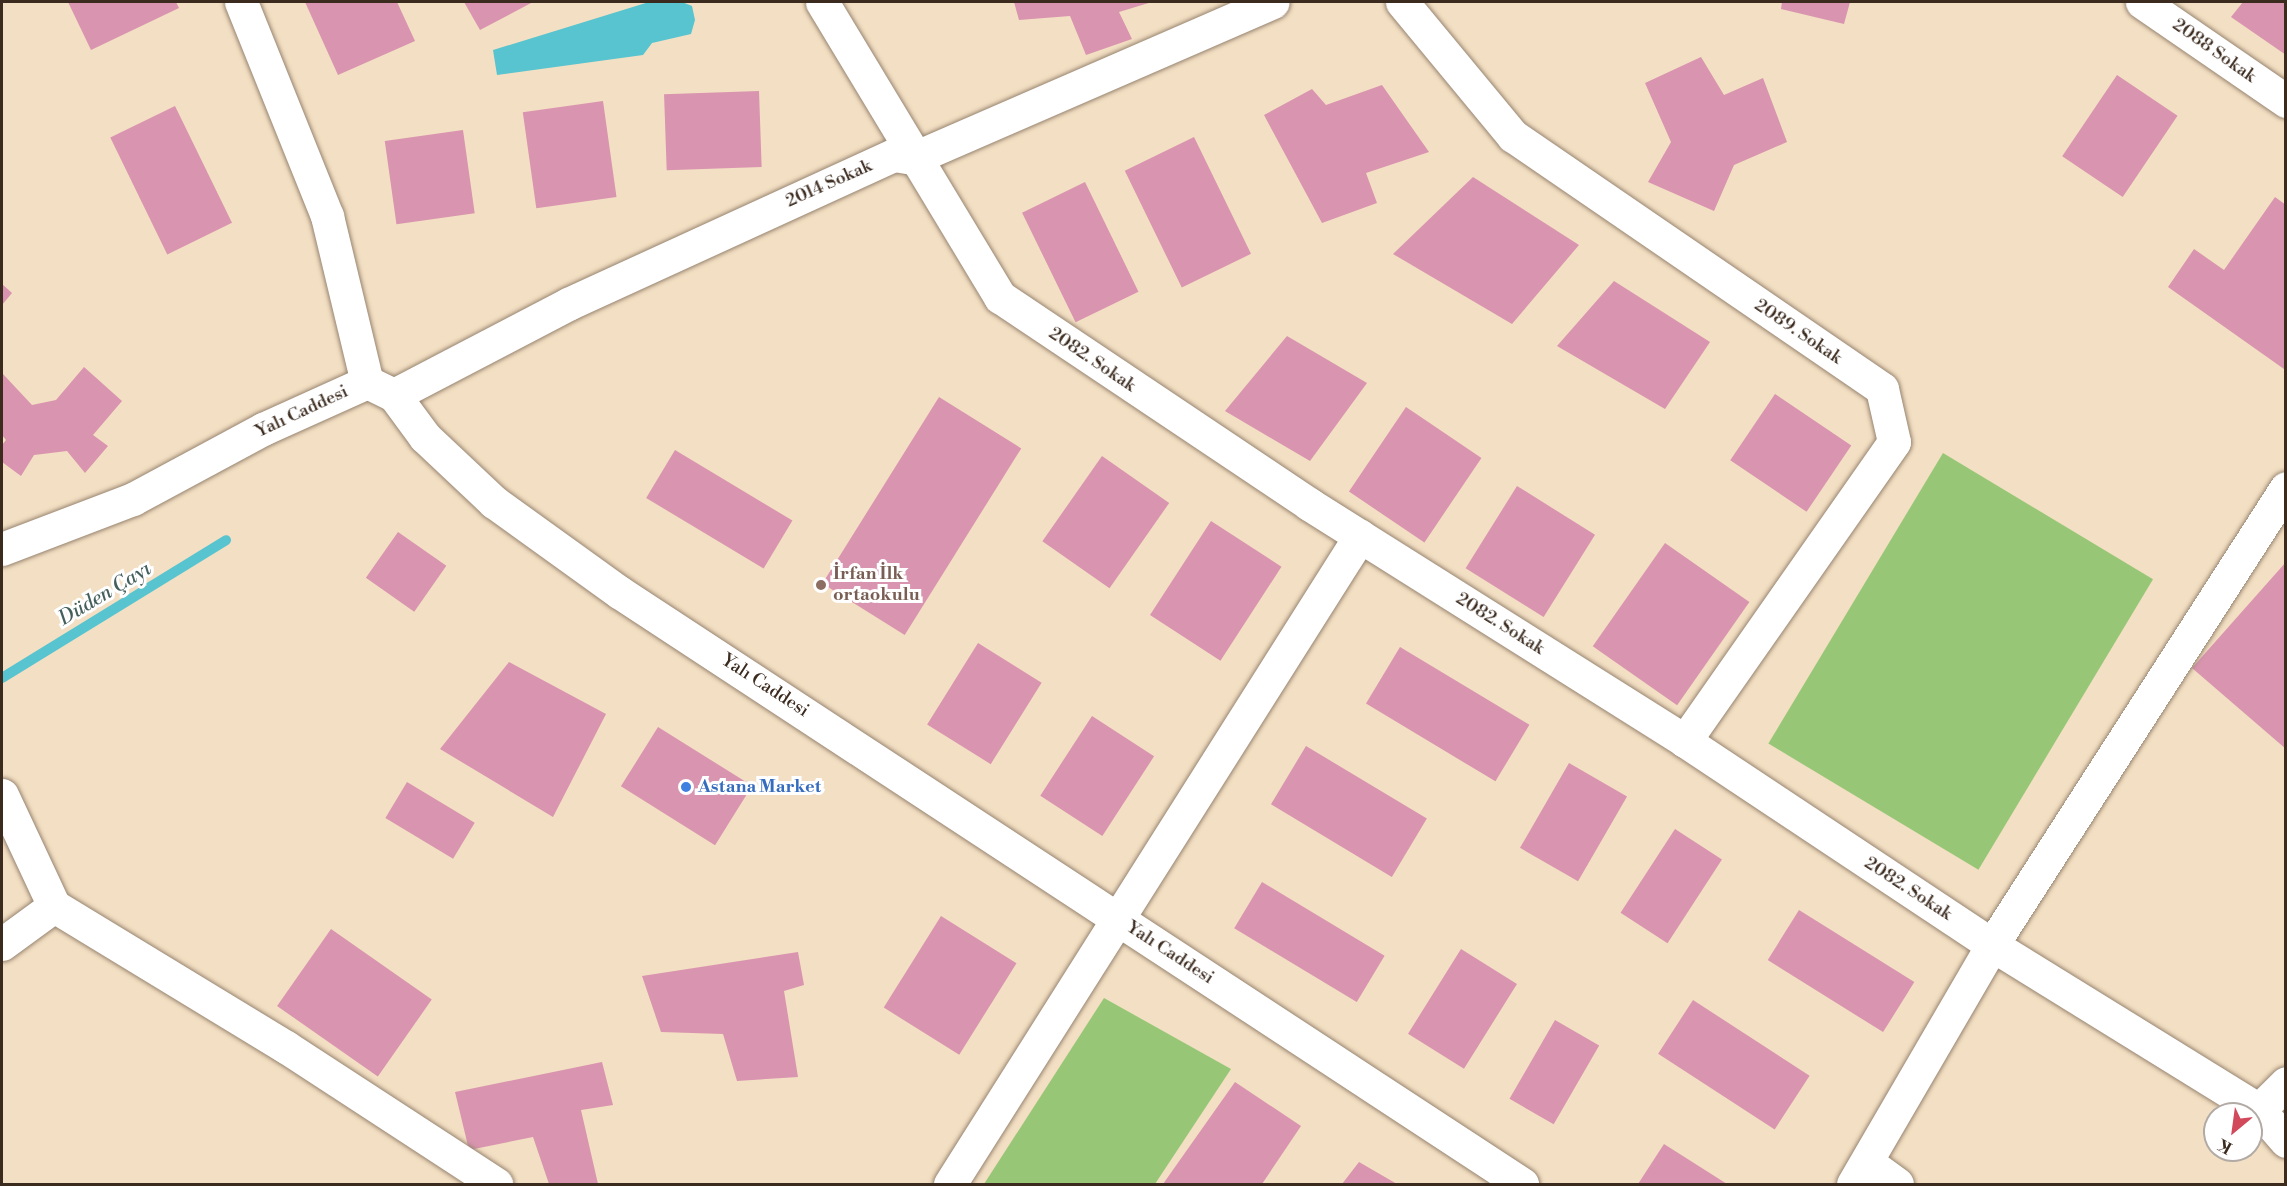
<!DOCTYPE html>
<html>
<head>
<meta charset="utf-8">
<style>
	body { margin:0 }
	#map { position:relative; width:2287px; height:1186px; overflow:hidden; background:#f3dfc3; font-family:"Libre Bodoni",serif }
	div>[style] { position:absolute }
	.green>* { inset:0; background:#97c776; transform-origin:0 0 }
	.water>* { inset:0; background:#57c4cf }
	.stream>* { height:10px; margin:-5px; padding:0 5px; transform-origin:5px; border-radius:5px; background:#57c4cf }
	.building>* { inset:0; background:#d994af; transform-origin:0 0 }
	.roads { filter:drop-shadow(0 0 2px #978470) drop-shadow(0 0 2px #978470) }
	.minor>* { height:33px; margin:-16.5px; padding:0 16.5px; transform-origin:16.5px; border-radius:16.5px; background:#fff }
	.dots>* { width:16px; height:16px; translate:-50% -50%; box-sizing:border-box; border:3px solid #fff; border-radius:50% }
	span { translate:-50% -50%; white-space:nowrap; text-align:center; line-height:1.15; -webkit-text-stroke:6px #fff; paint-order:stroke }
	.street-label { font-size:18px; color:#3b2a1e }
	.education-label { font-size:18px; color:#785e54; font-weight:700 }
	.left { translate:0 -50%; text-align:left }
	.shop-label { font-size:18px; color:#366cbe; font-weight:700 }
	.water-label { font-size:20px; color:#45605c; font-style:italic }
	.frame { position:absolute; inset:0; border:3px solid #3b2a1e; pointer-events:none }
	.north { position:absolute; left:2203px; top:1102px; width:60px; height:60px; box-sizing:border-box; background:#fff; border:2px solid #b1aaa5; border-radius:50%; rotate:209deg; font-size:16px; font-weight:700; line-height:24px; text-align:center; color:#3b2a1e }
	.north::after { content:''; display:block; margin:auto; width:21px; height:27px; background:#d1495b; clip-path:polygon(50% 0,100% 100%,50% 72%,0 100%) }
</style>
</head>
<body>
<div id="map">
	<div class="green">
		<div style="left:1943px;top:453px;width:245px;height:339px;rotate:31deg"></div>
		<div style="clip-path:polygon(1104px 998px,1231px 1069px,1155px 1184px,984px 1184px)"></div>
	</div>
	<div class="water">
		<div style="clip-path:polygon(649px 2px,682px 2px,692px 6px,695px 20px,691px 34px,652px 43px,643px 55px,497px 75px,493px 50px)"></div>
	</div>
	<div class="stream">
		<div style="left:2px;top:678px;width:263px;rotate:-31.6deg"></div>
	</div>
	<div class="building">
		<div style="clip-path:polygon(68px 2px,176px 2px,179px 8px,91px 50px)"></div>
		<div style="clip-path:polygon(305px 2px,397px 2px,415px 41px,338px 75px)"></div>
		<div style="clip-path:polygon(464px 2px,533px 2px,480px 30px)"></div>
		<div style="clip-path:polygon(1014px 2px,1152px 2px,1119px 12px,1132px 39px,1086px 55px,1070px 16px,1019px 20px)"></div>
		<div style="clip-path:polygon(1782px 2px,1850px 2px,1844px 24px,1781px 9px)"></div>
		<div style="clip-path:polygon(2243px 2px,2286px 2px,2286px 55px,2231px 17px)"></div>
		<div style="clip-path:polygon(1701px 57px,1724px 95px,1763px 78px,1787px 142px,1734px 165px,1714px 211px,1648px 182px,1671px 142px,1645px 83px)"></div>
		<div style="left:2117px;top:75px;width:73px;height:98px;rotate:34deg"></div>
		<div style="clip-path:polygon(1382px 85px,1429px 152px,1366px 173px,1377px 203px,1322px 223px,1264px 115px,1312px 89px,1326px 105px)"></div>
		<div style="left:759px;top:91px;width:76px;height:95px;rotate:88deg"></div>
		<div style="left:603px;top:101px;width:97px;height:81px;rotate:82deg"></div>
		<div style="left:175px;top:106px;width:130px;height:72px;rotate:64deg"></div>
		<div style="left:463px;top:130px;width:84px;height:79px;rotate:82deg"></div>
		<div style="left:1194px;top:137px;width:130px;height:77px;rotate:64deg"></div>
		<div style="clip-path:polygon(1473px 177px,1579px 245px,1512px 324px,1393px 254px)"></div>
		<div style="left:1085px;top:182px;width:122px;height:70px;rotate:64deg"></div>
		<div style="clip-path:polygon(2275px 197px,2286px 205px,2284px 369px,2168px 287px,2194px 249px,2224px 270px)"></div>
		<div style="clip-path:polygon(1614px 281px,1710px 342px,1665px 409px,1557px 346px)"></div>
		<div style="clip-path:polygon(2px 284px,12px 293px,2px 305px)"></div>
		<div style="clip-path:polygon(1287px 336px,1367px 383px,1310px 461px,1225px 411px)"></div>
		<div style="clip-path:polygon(84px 367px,122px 401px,93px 435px,108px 446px,85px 473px,67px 451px,34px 455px,21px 476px,2px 462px,2px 445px,6px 440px,2px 435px,2px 373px,32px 405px,56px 400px)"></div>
		<div style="left:1775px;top:394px;width:92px;height:80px;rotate:34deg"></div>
		<div style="left:939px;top:397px;width:97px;height:220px;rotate:32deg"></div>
		<div style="left:1406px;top:407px;width:91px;height:102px;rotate:34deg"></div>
		<div style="left:675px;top:450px;width:137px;height:56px;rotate:31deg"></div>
		<div style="left:1102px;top:456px;width:82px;height:104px;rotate:35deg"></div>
		<div style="left:1517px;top:486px;width:92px;height:97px;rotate:32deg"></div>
		<div style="left:1211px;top:521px;width:84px;height:112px;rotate:33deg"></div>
		<div style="left:398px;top:532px;width:59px;height:56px;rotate:35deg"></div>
		<div style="left:1665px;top:543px;width:103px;height:126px;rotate:35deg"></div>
		<div style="clip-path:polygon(2286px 562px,2286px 749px,2192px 668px)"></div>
		<div style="left:978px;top:643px;width:75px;height:96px;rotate:32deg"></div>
		<div style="left:1400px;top:647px;width:151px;height:66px;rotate:31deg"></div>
		<div style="clip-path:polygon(509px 662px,606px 714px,553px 817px,440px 749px)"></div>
		<div style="left:1092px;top:716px;width:74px;height:95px;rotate:33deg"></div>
		<div style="left:658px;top:727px;width:111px;height:70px;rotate:32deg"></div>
		<div style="left:1306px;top:746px;width:141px;height:68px;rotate:31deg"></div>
		<div style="left:1569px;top:763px;width:67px;height:98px;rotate:30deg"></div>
		<div style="left:407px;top:782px;width:79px;height:42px;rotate:31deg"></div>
		<div style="left:1675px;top:829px;width:56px;height:100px;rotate:33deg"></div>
		<div style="left:1262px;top:882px;width:143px;height:54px;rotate:31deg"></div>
		<div style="left:1799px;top:910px;width:136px;height:59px;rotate:32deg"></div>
		<div style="left:941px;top:916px;width:89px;height:108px;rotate:32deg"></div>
		<div style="left:331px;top:929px;width:123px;height:94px;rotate:35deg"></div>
		<div style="left:1461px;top:949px;width:66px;height:100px;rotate:32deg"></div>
		<div style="clip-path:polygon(798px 952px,804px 985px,784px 991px,798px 1077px,737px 1081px,723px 1034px,661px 1032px,642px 976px)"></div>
		<div style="left:1693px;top:1000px;width:139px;height:64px;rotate:33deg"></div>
		<div style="left:1555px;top:1020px;width:51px;height:91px;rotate:30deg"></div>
		<div style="clip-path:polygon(602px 1062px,613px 1105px,581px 1110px,598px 1184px,549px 1184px,533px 1137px,469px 1150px,455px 1092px)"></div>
		<div style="clip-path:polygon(1235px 1082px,1301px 1126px,1262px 1184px,1163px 1184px)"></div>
		<div style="clip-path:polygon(1664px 1144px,1727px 1184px,1638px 1184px)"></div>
		<div style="clip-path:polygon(1359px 1162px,1397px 1184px,1342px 1184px)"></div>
	</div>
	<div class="roads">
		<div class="minor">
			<div style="left:241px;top:2px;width:231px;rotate:68.1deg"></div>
			<div style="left:327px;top:216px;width:171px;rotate:76.5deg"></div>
			<div style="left:822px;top:2px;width:345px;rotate:58.9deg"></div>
			<div style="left:1000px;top:297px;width:372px;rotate:33.8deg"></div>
			<div style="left:1309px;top:504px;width:444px;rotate:32.2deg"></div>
			<div style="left:1685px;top:741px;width:369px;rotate:33.6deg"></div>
			<div style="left:1992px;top:945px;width:314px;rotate:31.7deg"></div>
			<div style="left:2259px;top:1110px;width:41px;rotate:48.9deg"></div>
			<div style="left:1402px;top:2px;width:174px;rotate:50.4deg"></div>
			<div style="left:1513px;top:136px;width:447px;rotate:34.4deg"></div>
			<div style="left:1882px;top:389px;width:54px;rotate:77.2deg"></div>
			<div style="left:1894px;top:442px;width:365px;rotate:125deg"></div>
			<div style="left:2142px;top:2px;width:175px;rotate:34.5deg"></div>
			<div style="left:394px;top:395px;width:196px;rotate:-27.6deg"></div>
			<div style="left:568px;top:304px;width:358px;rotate:-24.6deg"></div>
			<div style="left:894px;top:155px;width:20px;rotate:9deg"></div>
			<div style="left:914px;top:158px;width:391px;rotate:-23.5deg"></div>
			<div style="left:2px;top:549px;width:140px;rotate:-20.9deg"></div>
			<div style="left:133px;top:499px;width:148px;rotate:-28.3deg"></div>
			<div style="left:263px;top:429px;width:114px;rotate:-24.3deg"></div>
			<div style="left:367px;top:382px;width:30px;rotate:26deg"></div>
			<div style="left:394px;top:395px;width:52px;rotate:53.6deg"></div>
			<div style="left:425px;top:437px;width:95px;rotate:43.3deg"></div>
			<div style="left:494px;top:502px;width:154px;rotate:35.8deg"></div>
			<div style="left:619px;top:592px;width:1080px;rotate:33.25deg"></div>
			<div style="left:2px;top:795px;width:123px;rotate:64.9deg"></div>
			<div style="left:2px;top:944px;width:64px;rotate:-36.2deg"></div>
			<div style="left:54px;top:906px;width:271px;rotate:31.3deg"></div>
			<div style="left:286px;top:1047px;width:251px;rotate:33.1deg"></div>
			<div style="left:2259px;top:1110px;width:38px;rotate:-45deg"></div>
			<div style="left:1867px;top:1162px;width:37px;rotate:36deg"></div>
			<div style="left:950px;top:1184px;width:767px;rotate:-57.68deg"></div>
			<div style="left:1853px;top:1184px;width:276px;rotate:-59.8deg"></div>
			<div style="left:1992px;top:945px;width:543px;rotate:-57.25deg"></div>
		</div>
	</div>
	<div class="dots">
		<div style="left:821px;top:585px;background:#8d6e63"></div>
		<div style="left:686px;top:787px;background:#3f7fe0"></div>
	</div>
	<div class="street-label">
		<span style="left:2214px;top:51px;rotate:35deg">2088 Sokak</span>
		<span style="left:829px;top:184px;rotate:-24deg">2014 Sokak</span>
		<span style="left:1798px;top:332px;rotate:34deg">2089. Sokak</span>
		<span style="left:1092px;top:360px;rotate:34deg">2082. Sokak</span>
		<span style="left:302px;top:412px;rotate:-25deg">Yalı Caddesi</span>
		<span style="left:1500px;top:624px;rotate:32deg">2082. Sokak</span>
		<span style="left:765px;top:686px;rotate:33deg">Yalı Caddesi</span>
		<span style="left:1908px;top:889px;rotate:33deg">2082. Sokak</span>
		<span style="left:1170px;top:953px;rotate:33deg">Yalı Caddesi</span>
	</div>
	<div class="education-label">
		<span class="left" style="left:833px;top:585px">İrfan İlk<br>ortaokulu</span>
	</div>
	<div class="shop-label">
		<span class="left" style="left:698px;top:787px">Astana Market</span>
	</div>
	<div class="water-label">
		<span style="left:105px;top:594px;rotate:-31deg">Düden Çayı</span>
	</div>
	<div class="frame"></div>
	<div class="north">K</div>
</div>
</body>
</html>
